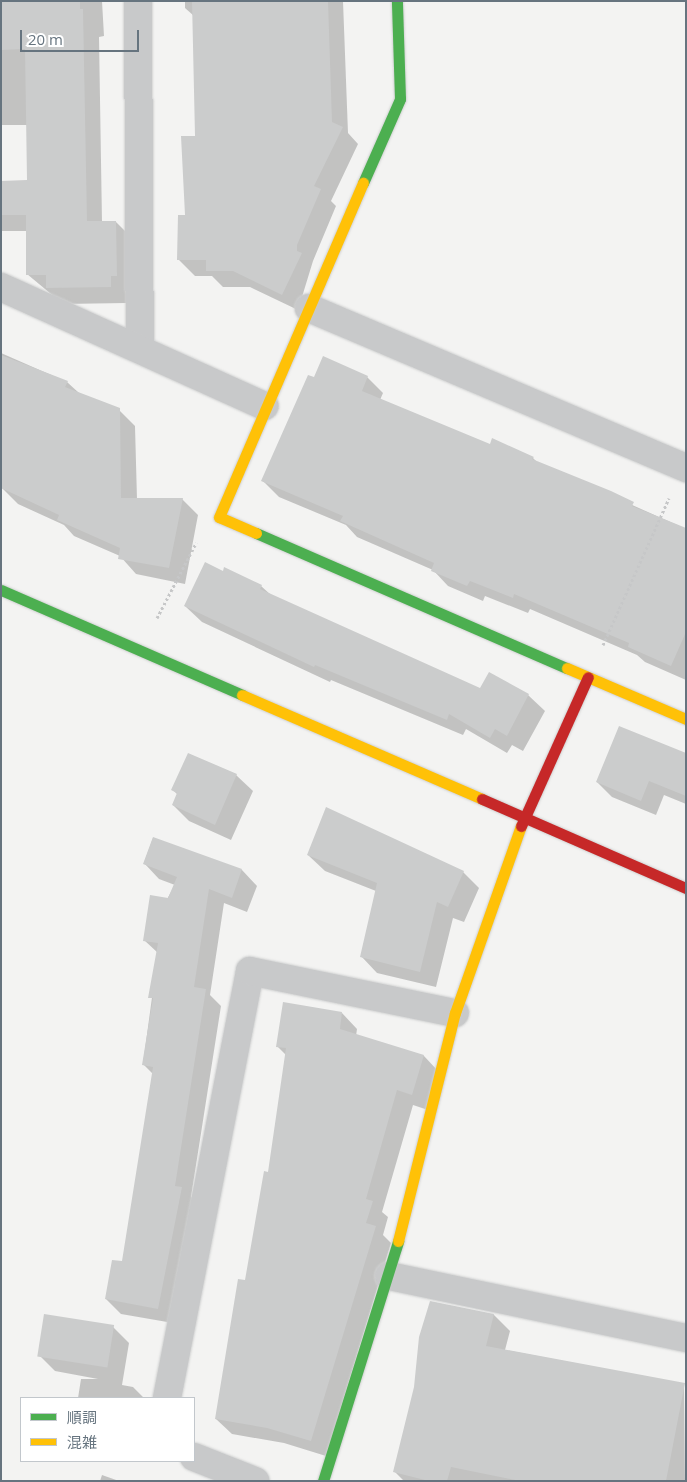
<!DOCTYPE html>
<html>
<head>
<meta charset="utf-8">
<style>
	body { margin:0 }
	#map { position:relative; width:687px; height:1482px; overflow:hidden; background:#f3f3f2; font-family:"Open Sans","Noto Sans JP",sans-serif }
	div>[style] { position:absolute }
	.shadow>* { inset:0; background:#0003 }
	.building>* { inset:0; background:#cbcccc; transform-origin:0 0 }
	.path>* { height:3px; margin-top:-1.5px; transform-origin:0; background:repeating-linear-gradient(90deg,#c6c7c8 0 2.5px,transparent 0 5px) }
	.roads { filter:drop-shadow(0 0 1px #cfd0d0) drop-shadow(0 0 1px #cfd0d0) }
	.street>* { height:28px; margin:-14px; padding:0 14px; transform-origin:14px; border-radius:14px; background:#c8c9ca }
	.fast>* { height:11px; margin:-5.5px; padding:0 5.5px; transform-origin:5.5px; border-radius:5.5px; background:#4caf50 }
	.slow>* { height:11px; margin:-5.5px; padding:0 5.5px; transform-origin:5.5px; border-radius:5.5px; background:#ffc107 }
	.jam>* { height:11px; margin:-5.5px; padding:0 5.5px; transform-origin:5.5px; border-radius:5.5px; background:#c62828 }
	span { translate:-50% -50%; white-space:nowrap; text-align:center; line-height:1.15; -webkit-text-stroke:5px #fff; paint-order:stroke }
	.frame { position:absolute; inset:0; border:2px solid #66747f; pointer-events:none }
	.legend { position:absolute; left:20px; top:1397px; width:175px; height:65px; box-sizing:border-box; background:#fff; border:1px solid #c2c7cc; margin:0; padding:6px 9px; list-style:none; font-size:15px; color:#66747f }
	.legend li { display:flex; align-items:center; gap:10px; height:25px }
	.legend b { width:25px; border:1px solid #c2c7cc }
	.scale { position:absolute; left:20px; top:30px; width:119px; height:22px; box-sizing:border-box; border:2px solid #66747f; border-top:0; padding-left:6px; font-size:15px; line-height:18px; white-space:nowrap; color:#66747f; -webkit-text-stroke:4px #fff; paint-order:stroke }
</style>
</head>
<body>
<div id="map">
	<div class="shadow">
		<div style="clip-path:polygon(1px 1px,102px 1px,104px 36px,99px 37px,102px 222px,116px 222px,132px 238px,127px 303px,63px 304px,27px 274px,27px 231px,1px 231px,1px 182px,28px 182px,27px 125px,1px 125px)"></div>
		<div style="clip-path:polygon(185px 1px,343px 1px,348px 133px,358px 144px,331px 201px,336px 206px,313px 261px,298px 310px,250px 287px,223px 287px,212px 276px,195px 276px,179px 260px,196px 137px,194px 16px,185px 8px)"></div>
		<div style="clip-path:polygon(1px 353px,67px 382px,79px 393px,119px 410px,135px 426px,137px 499px,182px 499px,198px 515px,185px 584px,136px 574px,120px 556px,74px 536px,64px 525px,18px 504px,2px 488px)"></div>
		<div style="clip-path:polygon(367px 377px,383px 393px,380px 400px,490px 446px,533px 458px,538px 463px,686px 529px,686px 680px,645px 662px,637px 655px,530px 609px,528px 613px,485px 596px,483px 601px,448px 586px,433px 570px,357px 537px,346px 525px,279px 497px,263px 481px,314px 379px)"></div>
		<div style="clip-path:polygon(223px 573px,261px 586px,271px 595px,481px 690px,528px 695px,545px 711px,523px 751px,512px 745px,507px 753px,466px 729px,463px 735px,331px 680px,330px 682px,202px 622px,185px 606px)"></div>
		<div style="clip-path:polygon(686px 756px,686px 804px,664px 795px,656px 815px,612px 797px,597px 782px)"></div>
		<div style="clip-path:polygon(236px 775px,253px 791px,231px 840px,189px 821px,173px 805px,178px 795px,173px 790px)"></div>
		<div style="clip-path:polygon(153px 838px,242px 870px,257px 886px,247px 912px,224px 903px,210px 995px,221px 1006px,191px 1197px,197px 1203px,173px 1323px,121px 1314px,106px 1299px,123px 1263px,153px 1074px,143px 1064px,158px 953px,144px 940px,175px 885px,159px 879px,144px 863px)"></div>
		<div style="clip-path:polygon(308px 855px,463px 872px,479px 888px,464px 922px,453px 918px,436px 987px,377px 973px,361px 956px,376px 891px,325px 871px)"></div>
		<div style="clip-path:polygon(342px 1013px,357px 1029px,356px 1036px,424px 1056px,439px 1072px,428px 1110px,413px 1105px,382px 1212px,388px 1217px,383px 1235px,391px 1243px,326px 1456px,284px 1443px,232px 1434px,216px 1419px,269px 1173px,286px 1055px,277px 1046px)"></div>
		<div style="clip-path:polygon(431px 1302px,494px 1315px,510px 1331px,505px 1350px,684px 1384px,685px 1481px,404px 1481px,395px 1472px,416px 1387px)"></div>
		<div style="clip-path:polygon(113px 1327px,129px 1343px,122px 1385px,133px 1387px,144px 1398px,78px 1398px,81px 1379px,98px 1379px,55px 1371px,39px 1355px)"></div>
		<div style="clip-path:polygon(102px 1475px,119px 1481px,100px 1481px)"></div>
	</div>
	<div class="building">
		<div style="clip-path:polygon(1px 1px,80px 1px,80px 9px,83px 9px,87px 221px,116px 221px,117px 276px,111px 276px,111px 287px,46px 288px,46px 275px,26px 275px,26px 215px,1px 215px,1px 181px,27px 180px,25px 49px,1px 50px)"></div>
		<div style="clip-path:polygon(192px 1px,328px 1px,332px 122px,343px 127px,314px 186px,321px 189px,297px 245px,297px 251px,302px 253px,282px 295px,233px 271px,206px 271px,206px 260px,177px 260px,178px 215px,185px 215px,181px 136px,195px 136px)"></div>
		<div style="clip-path:polygon(1px 355px,68px 381px,65px 387px,120px 408px,121px 498px,183px 498px,169px 568px,118px 559px,120px 548px,57px 520px,59px 515px,1px 488px)"></div>
		<div style="clip-path:polygon(323px 356px,368px 376px,362px 391px,490px 444px,492px 438px,534px 457px,532px 459px,611px 491px,634px 502px,632px 506px,686px 528px,686px 632px,671px 666px,628px 647px,629px 643px,514px 594px,513px 598px,470px 581px,467px 586px,431px 571px,434px 563px,340px 521px,343px 516px,261px 481px,308px 375px,314px 377px)"></div>
		<div style="clip-path:polygon(205px 562px,223px 571px,224px 567px,262px 585px,260px 589px,480px 688px,489px 672px,529px 694px,507px 736px,495px 729px,490px 738px,449px 714px,447px 720px,315px 665px,314px 667px,184px 606px)"></div>
		<div style="clip-path:polygon(619px 726px,686px 753px,686px 796px,649px 781px,641px 801px,596px 782px)"></div>
		<div style="clip-path:polygon(188px 753px,237px 774px,215px 825px,172px 805px,177px 793px,171px 790px)"></div>
		<div style="clip-path:polygon(326px 807px,464px 871px,448px 907px,437px 902px,420px 972px,360px 957px,377px 883px,307px 855px)"></div>
		<div style="clip-path:polygon(153px 837px,242px 869px,232px 898px,209px 889px,194px 987px,206px 989px,175px 1186px,182px 1187px,158px 1309px,105px 1299px,112px 1260px,122px 1261px,153px 1067px,142px 1065px,153px 998px,148px 998px,158px 943px,143px 941px,150px 895px,168px 898px,177px 877px,143px 864px)"></div>
		<div style="clip-path:polygon(283px 1002px,342px 1012px,340px 1029px,424px 1055px,412px 1095px,397px 1090px,366px 1199px,373px 1201px,366px 1223px,376px 1226px,311px 1441px,267px 1428px,215px 1419px,238px 1279px,245px 1280px,264px 1171px,268px 1172px,286px 1048px,276px 1047px)"></div>
		<div style="clip-path:polygon(430px 1301px,494px 1314px,486px 1346px,685px 1383px,666px 1481px,520px 1481px,451px 1467px,447px 1481px,429px 1481px,393px 1472px,414px 1387px,419px 1337px)"></div>
		<div style="left:44px;top:1314px;width:71px;height:43px;rotate:9deg"></div>
	</div>
	<div class="path">
		<div style="left:157px;top:618px;width:85px;rotate:-62.5deg"></div>
		<div style="left:603px;top:645px;width:161px;rotate:-65.8deg"></div>
	</div>
	<div class="roads">
		<div class="street">
			<div style="left:138px;top:1px;width:347px;rotate:89.7deg"></div>
			<div style="left:1px;top:287px;width:289px;rotate:24.3deg"></div>
			<div style="left:309px;top:308px;width:410px;rotate:23deg"></div>
			<div style="left:389px;top:1276px;width:303px;rotate:11.8deg"></div>
			<div style="left:167px;top:1398px;width:435px;rotate:-79deg"></div>
			<div style="left:250px;top:971px;width:209px;rotate:11.6deg"></div>
			<div style="left:194px;top:1457px;width:66px;rotate:21.5deg"></div>
		</div>
		<div class="fast">
			<div style="left:363px;top:183px;width:92px;rotate:-66.2deg"></div>
			<div style="left:400px;top:99px;width:98px;rotate:-91.8deg"></div>
			<div style="left:256px;top:533px;width:339px;rotate:23.5deg"></div>
			<div style="left:1px;top:590px;width:263px;rotate:23.5deg"></div>
			<div style="left:323px;top:1481px;width:251px;rotate:-72.6deg"></div>
		</div>
		<div class="slow">
			<div style="left:256px;top:533px;width:40px;rotate:-156.6deg"></div>
			<div style="left:219px;top:517px;width:364px;rotate:-66.7deg"></div>
			<div style="left:567px;top:668px;width:129px;rotate:23.2deg"></div>
			<div style="left:242px;top:695px;width:262px;rotate:23.4deg"></div>
			<div style="left:398px;top:1241px;width:235px;rotate:-76deg"></div>
			<div style="left:455px;top:1013px;width:198px;rotate:-70.6deg"></div>
		</div>
		<div class="jam">
			<div style="left:482px;top:799px;width:223px;rotate:23.6deg"></div>
			<div style="left:521px;top:826px;width:163px;rotate:-65.8deg"></div>
		</div>
	</div>
	<div class="frame"></div>
	<ul class="legend">
	<li><b style="height:6px;background:#4caf50"></b>順調</li>
	<li><b style="height:6px;background:#ffc107"></b>混雑</li>
	</ul>
	<div class="scale">20 m</div>
</div>
</body>
</html>
